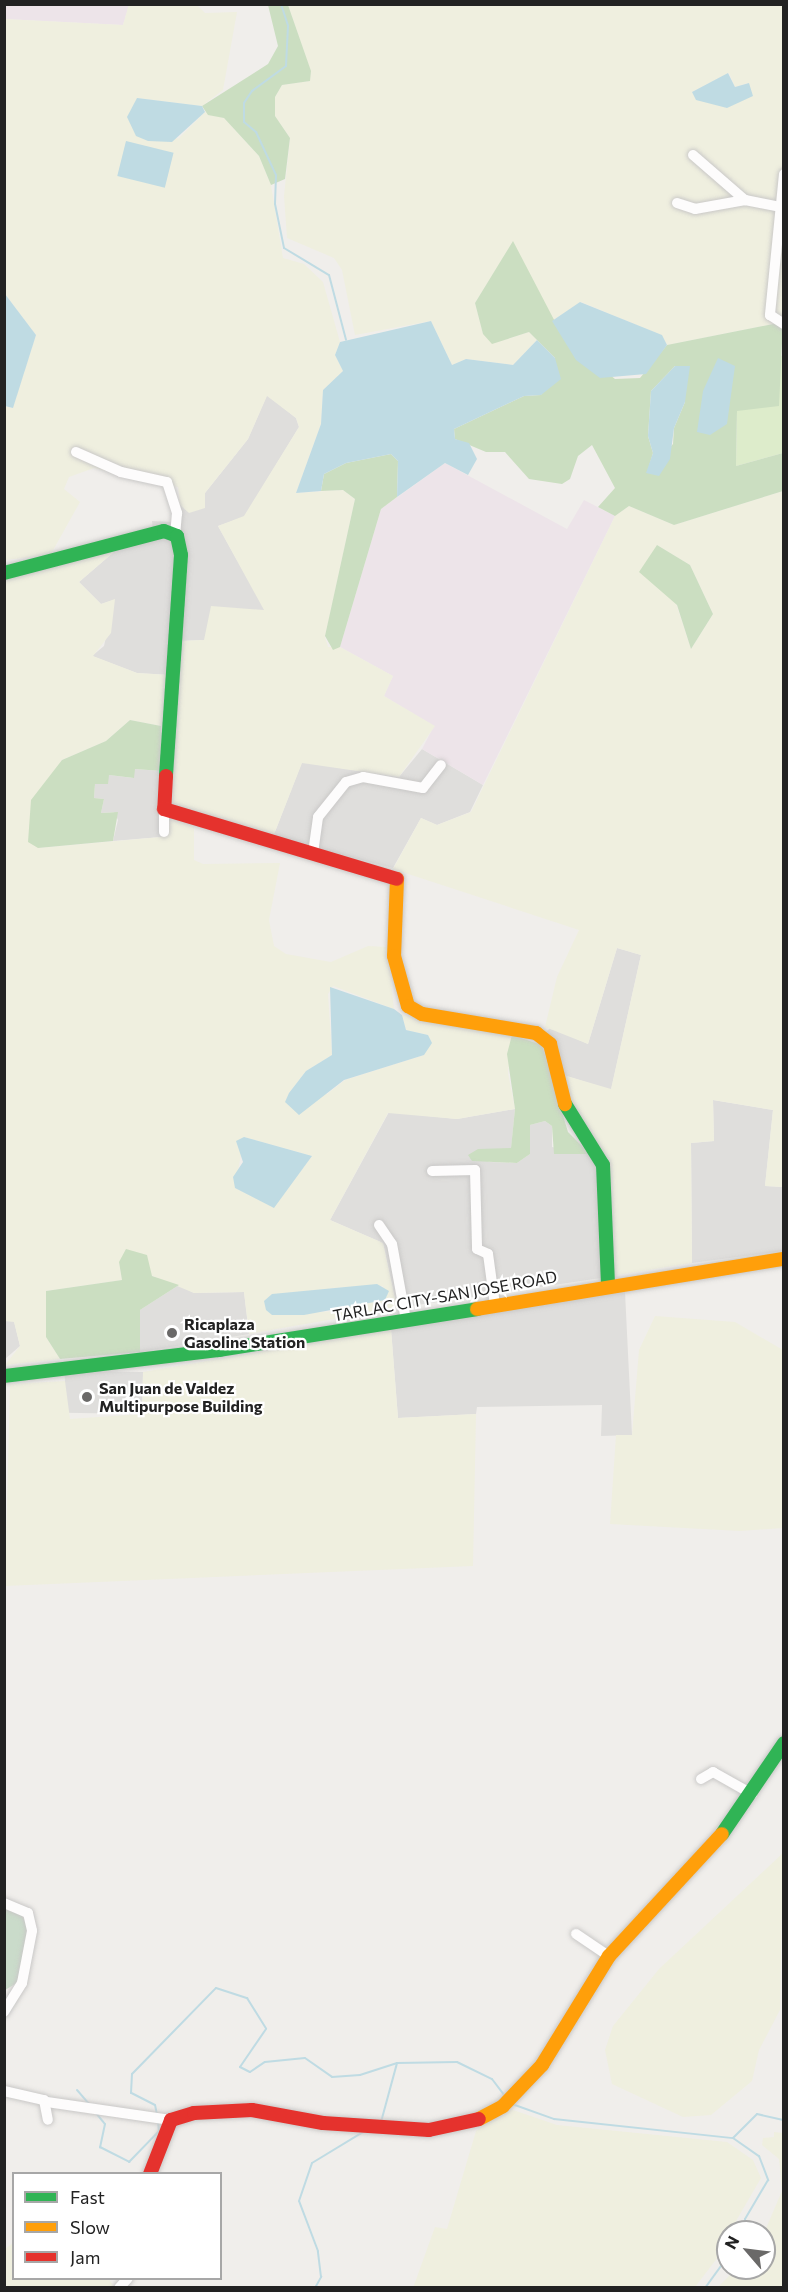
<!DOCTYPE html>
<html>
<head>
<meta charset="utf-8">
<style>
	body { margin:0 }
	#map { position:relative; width:788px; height:2292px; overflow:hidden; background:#f0eeeb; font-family:Commissioner,sans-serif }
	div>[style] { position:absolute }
	.residential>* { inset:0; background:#dfdedc; transform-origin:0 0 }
	.industrial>* { inset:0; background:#ede4e9 }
	.farmland>* { inset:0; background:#efefdf }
	.grass>* { inset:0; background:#ddeccb }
	.forest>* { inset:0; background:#cbdec1 }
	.cemetery>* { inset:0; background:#cadbca }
	.water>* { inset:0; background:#bfdbe3; transform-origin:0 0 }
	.stream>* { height:2px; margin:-1px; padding:0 1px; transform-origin:1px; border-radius:1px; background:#bfdbe3 }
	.roads { filter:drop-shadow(0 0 2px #c9c8c7) drop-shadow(0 0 2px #c9c8c7) }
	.street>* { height:10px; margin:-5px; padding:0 5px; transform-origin:5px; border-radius:5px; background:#fdfcfc }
	.fast>* { height:14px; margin:-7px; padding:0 7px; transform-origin:7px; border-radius:7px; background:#30b455 }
	.slow>* { height:14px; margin:-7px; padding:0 7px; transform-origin:7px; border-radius:7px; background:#ff9f0a }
	.jam>* { height:14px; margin:-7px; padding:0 7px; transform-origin:7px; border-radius:7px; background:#e5322d }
	.dots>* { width:16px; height:16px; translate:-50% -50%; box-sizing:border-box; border:3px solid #fff; border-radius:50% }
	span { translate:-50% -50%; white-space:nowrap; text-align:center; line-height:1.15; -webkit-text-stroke:4.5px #fff; paint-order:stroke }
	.street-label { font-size:16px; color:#222 }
	.poi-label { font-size:16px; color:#222; font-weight:700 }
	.left { translate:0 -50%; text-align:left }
	.frame { position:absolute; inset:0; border:6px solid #222; pointer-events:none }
	.legend { position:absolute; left:12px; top:2172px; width:210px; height:108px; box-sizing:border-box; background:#fff; border:2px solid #a7a7a7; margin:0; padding:8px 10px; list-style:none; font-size:18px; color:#222 }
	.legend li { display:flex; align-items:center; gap:12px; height:30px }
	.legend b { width:30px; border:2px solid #a7a7a7 }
	.north { position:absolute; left:716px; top:2220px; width:60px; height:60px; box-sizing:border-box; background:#fff; border:2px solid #a7a7a7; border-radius:50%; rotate:298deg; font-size:16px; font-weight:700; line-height:24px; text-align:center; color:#222 }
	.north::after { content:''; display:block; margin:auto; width:21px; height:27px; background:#6a6968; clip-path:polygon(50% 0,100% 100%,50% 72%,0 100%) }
</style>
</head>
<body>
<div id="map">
	<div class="residential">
		<div style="clip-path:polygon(267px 395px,296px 418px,299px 427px,244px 517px,218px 526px,265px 610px,204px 640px,179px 641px,183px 541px,153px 530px,152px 521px,171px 522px,180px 505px,205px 493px,248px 439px)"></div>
		<div style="clip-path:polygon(154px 536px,171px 539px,174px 546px,169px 675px,137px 673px,92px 656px,104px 646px,114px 600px,101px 604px,79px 582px,122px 545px)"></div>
		<div style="clip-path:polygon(422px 749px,483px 785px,470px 812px,437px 825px,421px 818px,393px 868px,273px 837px,302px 762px,399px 777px)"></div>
		<div style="clip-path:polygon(134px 769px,162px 771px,161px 837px,113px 841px,118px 820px,114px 812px,101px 813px,104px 799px,94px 798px,95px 784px,109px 775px,133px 778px)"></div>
		<div style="clip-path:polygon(617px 948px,641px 955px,611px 1090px,560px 1074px,545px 1033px,551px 1027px,588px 1044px)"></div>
		<div style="clip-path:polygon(713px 1100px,773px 1110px,765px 1186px,783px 1187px,783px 1251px,692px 1263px,691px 1143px,714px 1141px)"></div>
		<div style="clip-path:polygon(515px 1109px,511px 1149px,478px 1149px,489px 1162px,517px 1163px,530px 1154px,530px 1125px,545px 1121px,552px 1126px,552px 1147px,590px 1154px,598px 1166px,601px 1278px,397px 1308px,383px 1243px,330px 1220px,389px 1112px,457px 1119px)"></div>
		<div style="clip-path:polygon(179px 1285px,194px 1293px,244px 1292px,249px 1334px,140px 1352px,140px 1310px)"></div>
		<div style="clip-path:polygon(625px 1292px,632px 1435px,601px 1436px,602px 1405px,477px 1407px,476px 1414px,398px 1418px,391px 1329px)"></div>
		<div style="clip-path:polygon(4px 1321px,14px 1321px,20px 1346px,5px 1359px)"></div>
		<div style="left:143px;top:1372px;width:42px;height:78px;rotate:91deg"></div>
	</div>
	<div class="industrial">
		<div style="clip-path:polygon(5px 5px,129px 5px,123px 25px,5px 19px)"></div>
		<div style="clip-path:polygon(445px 463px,567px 529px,584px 500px,615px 516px,483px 785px,422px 749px,434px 726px,384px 696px,393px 676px,340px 647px,381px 509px)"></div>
	</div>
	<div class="farmland">
		<div style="clip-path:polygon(129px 4px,197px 5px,205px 13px,237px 12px,223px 90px,202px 106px,137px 98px,178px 139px,205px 112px,224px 118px,259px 156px,271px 185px,283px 258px,304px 264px,323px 282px,340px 342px,335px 355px,343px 371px,323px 390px,321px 424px,296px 493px,343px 490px,355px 499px,325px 637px,328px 647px,340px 647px,393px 676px,384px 696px,435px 726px,399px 777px,302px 763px,273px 837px,170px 806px,179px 641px,204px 640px,211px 606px,264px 610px,218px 526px,244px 516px,299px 427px,296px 418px,267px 396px,248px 439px,205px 493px,205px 508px,189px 513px,180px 505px,178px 487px,94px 468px,69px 477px,64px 489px,80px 502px,47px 561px,41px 563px,40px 556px,5px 560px,5px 406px,12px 408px,36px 335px,5px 294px,4px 19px,123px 25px)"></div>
		<div style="clip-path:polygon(evenodd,288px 5px,783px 5px,783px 322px,667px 345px,661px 335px,581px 302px,552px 321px,513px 242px,475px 303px,483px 334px,504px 340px,529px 332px,537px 340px,513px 365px,466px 359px,452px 365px,431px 321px,355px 335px,342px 270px,334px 258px,287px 238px,284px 196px,290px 138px,275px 116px,275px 97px,282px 85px,309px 81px,311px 72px,288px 5px,729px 73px,735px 87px,748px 83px,727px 108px,692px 92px,729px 73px)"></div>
		<div style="clip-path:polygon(evenodd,783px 491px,783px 1187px,765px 1186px,773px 1110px,713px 1100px,714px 1141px,691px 1143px,692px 1263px,611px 1276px,609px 1172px,572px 1110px,560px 1074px,611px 1089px,641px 955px,617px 948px,588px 1044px,545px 1027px,557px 977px,579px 930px,393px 869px,421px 818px,437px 825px,471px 812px,615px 516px,629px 506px,674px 525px,783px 491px,657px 545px,690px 565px,713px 614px,691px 649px,657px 545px)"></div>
		<div style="clip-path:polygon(evenodd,122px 545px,79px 582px,101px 604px,115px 599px,111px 633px,93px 656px,137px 673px,169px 675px,161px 726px,130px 720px,106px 741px,62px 760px,51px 776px,38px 848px,161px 837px,161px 816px,194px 826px,194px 860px,203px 864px,280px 863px,269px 920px,274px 946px,286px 954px,331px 962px,368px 946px,387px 947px,394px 1009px,333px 986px,328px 994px,332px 1055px,306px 1071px,289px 1093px,327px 1094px,345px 1080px,424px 1055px,428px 1035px,406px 1030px,402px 1015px,512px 1035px,508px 1073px,515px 1109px,457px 1119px,388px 1113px,330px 1220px,383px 1243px,397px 1308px,249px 1334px,244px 1292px,194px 1293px,119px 1262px,122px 1280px,46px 1291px,46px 1337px,60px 1359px,5px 1365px,20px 1346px,14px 1322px,4px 1321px,5px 580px,122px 545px,244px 1137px,312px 1156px,274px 1207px,235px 1188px,244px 1137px,122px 545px,384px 1286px,336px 1311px,272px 1315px,331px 1288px,384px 1286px)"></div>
		<div style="clip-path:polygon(655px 1316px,735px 1322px,783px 1350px,783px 1528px,740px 1531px,610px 1524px,616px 1435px,632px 1435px,639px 1350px)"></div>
		<div style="clip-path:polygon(391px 1329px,398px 1418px,476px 1414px,473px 1566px,5px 1586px,10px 1384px,65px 1381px,70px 1419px,142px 1414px,143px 1372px)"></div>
		<div style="clip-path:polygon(783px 1853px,780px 2010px,759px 2050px,752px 2081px,711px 2115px,683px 2117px,612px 2084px,605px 2050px,613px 2026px,659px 1969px)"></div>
		<div style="clip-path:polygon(507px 2108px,557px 2125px,727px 2142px,753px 2160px,761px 2178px,736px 2221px,737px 2232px,728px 2232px,728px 2244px,695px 2287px,413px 2288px,435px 2227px,447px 2229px,476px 2131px)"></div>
		<div style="clip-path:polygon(774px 2132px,783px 2133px,783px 2287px,718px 2287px,737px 2268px,764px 2268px,764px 2233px,782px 2191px,779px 2159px,762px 2145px,763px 2138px,774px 2137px)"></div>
		<div style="clip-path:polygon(13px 2243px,14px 2278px,109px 2279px,114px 2287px,5px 2287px,5px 2249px)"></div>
	</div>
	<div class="grass">
		<div style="clip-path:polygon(783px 354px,783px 453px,736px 466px,737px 411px)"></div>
	</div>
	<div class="forest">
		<div style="clip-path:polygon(268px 5px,288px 5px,311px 71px,310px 81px,282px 85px,275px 97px,275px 116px,290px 138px,285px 179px,271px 185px,259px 156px,224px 118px,208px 115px,202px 106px,268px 64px,278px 46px)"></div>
		<div style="clip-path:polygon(evenodd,513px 241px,563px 337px,615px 379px,640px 378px,667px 345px,783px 322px,779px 406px,737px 411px,736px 466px,783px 453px,783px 491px,674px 525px,629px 506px,615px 516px,598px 507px,615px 488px,592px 445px,578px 456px,570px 479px,562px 484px,529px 479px,505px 452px,486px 452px,455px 439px,454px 429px,524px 396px,541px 395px,555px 358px,529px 332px,492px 344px,483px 334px,475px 303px,513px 241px,675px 366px,685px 402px,674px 428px,673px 444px,647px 473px,653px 453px,648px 436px,651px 391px,675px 366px)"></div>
		<div style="clip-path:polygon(391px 454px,398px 461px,397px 497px,381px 509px,340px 647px,333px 650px,325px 636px,355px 499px,343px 490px,321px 491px,324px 474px,346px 463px)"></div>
		<div style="clip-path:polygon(657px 545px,690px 565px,713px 614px,691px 649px,677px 605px,639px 572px)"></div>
		<div style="clip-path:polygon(130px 720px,161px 726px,162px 771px,135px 769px,134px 778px,109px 775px,108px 784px,95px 784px,94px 798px,104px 799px,101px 813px,118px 812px,113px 841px,38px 848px,28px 842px,31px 800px,62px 760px,106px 741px)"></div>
		<div style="clip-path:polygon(512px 1035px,542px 1045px,568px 1132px,590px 1154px,554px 1154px,552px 1126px,545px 1121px,530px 1125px,530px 1154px,517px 1163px,472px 1161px,468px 1155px,478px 1149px,511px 1148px,515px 1109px,507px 1054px)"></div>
		<div style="clip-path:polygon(126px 1249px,147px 1255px,152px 1276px,179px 1285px,140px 1310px,140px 1352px,60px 1359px,46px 1337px,46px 1291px,122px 1280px,119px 1262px)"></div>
	</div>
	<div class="cemetery">
		<div style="clip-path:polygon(5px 1906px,20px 1912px,29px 1928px,17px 1983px,5px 1990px)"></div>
	</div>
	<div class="water">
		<div style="clip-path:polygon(728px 73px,735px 87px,749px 83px,753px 96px,727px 108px,696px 100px,692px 92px)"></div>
		<div style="clip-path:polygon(137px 98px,202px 106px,205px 112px,172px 142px,148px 141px,136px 136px,127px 117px)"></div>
		<div style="left:126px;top:141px;width:49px;height:36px;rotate:14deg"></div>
		<div style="clip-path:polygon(5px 294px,36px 335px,13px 408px,5px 406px)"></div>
		<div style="clip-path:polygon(580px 302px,662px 335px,667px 345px,646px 374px,600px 378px,576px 360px,552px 321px)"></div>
		<div style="clip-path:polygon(431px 321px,452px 365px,466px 359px,513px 365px,537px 340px,555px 358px,561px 379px,541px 395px,524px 396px,454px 429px,455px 439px,469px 443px,477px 459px,468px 475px,445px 463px,397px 497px,398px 461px,391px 454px,346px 463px,324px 474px,321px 491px,296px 493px,321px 424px,323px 390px,343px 371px,335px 355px,340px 342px)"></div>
		<div style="clip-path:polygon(718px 358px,735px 366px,727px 424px,710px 435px,697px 432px,703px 391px)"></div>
		<div style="clip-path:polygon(675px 366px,690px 366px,685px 402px,674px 428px,670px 459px,659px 476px,646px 473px,653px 453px,648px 436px,651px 391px)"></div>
		<div style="clip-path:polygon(330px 987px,394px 1009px,402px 1015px,406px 1030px,428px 1035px,432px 1043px,424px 1055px,344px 1080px,299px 1115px,285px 1102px,289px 1093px,306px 1071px,332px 1055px)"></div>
		<div style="clip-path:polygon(244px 1137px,312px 1156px,274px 1208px,235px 1188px,233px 1177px,243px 1162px,236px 1141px)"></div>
		<div style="clip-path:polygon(377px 1284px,389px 1291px,385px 1300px,304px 1315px,272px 1315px,266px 1310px,264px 1301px,272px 1294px)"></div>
	</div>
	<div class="stream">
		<div style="left:281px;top:4px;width:23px;rotate:72deg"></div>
		<div style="left:288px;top:26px;width:40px;rotate:92.9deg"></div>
		<div style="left:286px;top:66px;width:42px;rotate:143.7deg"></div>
		<div style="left:252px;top:91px;width:14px;rotate:124deg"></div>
		<div style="left:244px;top:103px;width:19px;rotate:90deg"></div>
		<div style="left:244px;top:122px;width:16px;rotate:40deg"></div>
		<div style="left:256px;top:132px;width:47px;rotate:65.1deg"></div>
		<div style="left:276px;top:175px;width:29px;rotate:92deg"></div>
		<div style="left:275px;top:204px;width:45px;rotate:78.4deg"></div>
		<div style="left:284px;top:248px;width:52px;rotate:31deg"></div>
		<div style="left:329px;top:275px;width:67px;rotate:75.3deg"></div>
		<div style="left:77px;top:2090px;width:18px;rotate:49deg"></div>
		<div style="left:512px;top:2104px;width:45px;rotate:19.7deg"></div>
		<div style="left:554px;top:2119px;width:180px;rotate:6.1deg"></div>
		<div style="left:733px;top:2138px;width:34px;rotate:-45deg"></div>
		<div style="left:757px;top:2114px;width:28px;rotate:13deg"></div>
		<div style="left:96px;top:2113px;width:14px;rotate:51deg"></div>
		<div style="left:105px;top:2124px;width:24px;rotate:102deg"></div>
		<div style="left:100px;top:2147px;width:33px;rotate:27deg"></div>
		<div style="left:129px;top:2162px;width:43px;rotate:-45.9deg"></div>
		<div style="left:159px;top:2131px;width:10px;rotate:-96deg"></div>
		<div style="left:157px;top:2115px;width:10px;rotate:-101deg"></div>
		<div style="left:155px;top:2105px;width:27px;rotate:-153deg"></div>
		<div style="left:131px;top:2093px;width:19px;rotate:-87deg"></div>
		<div style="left:132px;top:2074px;width:120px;rotate:-45.7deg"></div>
		<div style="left:216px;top:1988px;width:33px;rotate:18deg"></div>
		<div style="left:247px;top:1998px;width:36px;rotate:58deg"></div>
		<div style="left:266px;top:2029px;width:46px;rotate:124.4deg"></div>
		<div style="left:240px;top:2067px;width:11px;rotate:27deg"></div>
		<div style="left:250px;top:2072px;width:18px;rotate:-34deg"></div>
		<div style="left:265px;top:2062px;width:40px;rotate:-5.7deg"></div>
		<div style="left:305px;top:2058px;width:33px;rotate:35deg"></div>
		<div style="left:332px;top:2077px;width:28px;rotate:-4deg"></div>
		<div style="left:360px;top:2075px;width:39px;rotate:-18deg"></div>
		<div style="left:397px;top:2063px;width:60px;rotate:-1deg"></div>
		<div style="left:457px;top:2062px;width:39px;rotate:26deg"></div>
		<div style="left:492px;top:2079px;width:20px;rotate:53deg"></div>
		<div style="left:381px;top:2122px;width:61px;rotate:-74.8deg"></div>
		<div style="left:733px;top:2138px;width:32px;rotate:35deg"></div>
		<div style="left:759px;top:2156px;width:26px;rotate:69deg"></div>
		<div style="left:768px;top:2180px;width:45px;rotate:120.5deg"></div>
		<div style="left:745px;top:2219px;width:13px;rotate:90deg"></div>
		<div style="left:315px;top:2288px;width:13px;rotate:-61deg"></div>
		<div style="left:321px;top:2277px;width:26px;rotate:-97deg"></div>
		<div style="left:318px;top:2251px;width:53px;rotate:-110.8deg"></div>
		<div style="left:299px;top:2201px;width:40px;rotate:-71.1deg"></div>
		<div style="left:312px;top:2163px;width:60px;rotate:-31.3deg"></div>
		<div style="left:705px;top:2288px;width:39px;rotate:-54deg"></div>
	</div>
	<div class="roads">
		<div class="street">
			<div style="left:693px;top:155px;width:69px;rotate:40.9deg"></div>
			<div style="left:745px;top:200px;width:33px;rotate:11deg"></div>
			<div style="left:784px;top:174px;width:142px;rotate:95.7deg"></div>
			<div style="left:770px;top:315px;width:17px;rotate:33deg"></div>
			<div style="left:677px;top:203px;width:19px;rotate:18deg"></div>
			<div style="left:695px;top:209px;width:51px;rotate:-10.2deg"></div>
			<div style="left:76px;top:452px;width:49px;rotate:24deg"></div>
			<div style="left:121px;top:472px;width:47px;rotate:12.3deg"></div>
			<div style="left:167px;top:482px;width:33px;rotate:72deg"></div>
			<div style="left:177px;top:513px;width:21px;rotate:95deg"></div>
			<div style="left:164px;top:809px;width:23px;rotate:90deg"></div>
			<div style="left:313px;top:853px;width:36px;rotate:-82deg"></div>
			<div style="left:318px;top:817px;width:45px;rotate:-51.3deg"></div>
			<div style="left:346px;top:782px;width:18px;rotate:-16deg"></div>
			<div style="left:363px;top:777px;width:61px;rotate:10.4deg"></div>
			<div style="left:423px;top:788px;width:29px;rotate:-52deg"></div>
			<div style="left:432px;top:1171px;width:43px;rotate:-1.3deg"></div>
			<div style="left:475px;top:1170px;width:79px;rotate:88.5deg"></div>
			<div style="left:477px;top:1249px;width:12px;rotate:24deg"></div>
			<div style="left:488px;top:1254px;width:51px;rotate:82.2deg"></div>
			<div style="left:379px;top:1225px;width:23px;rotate:56deg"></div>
			<div style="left:392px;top:1244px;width:77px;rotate:79.6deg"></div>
			<div style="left:701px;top:1779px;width:14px;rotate:-30deg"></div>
			<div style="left:713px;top:1772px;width:45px;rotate:29.4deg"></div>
			<div style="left:4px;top:1903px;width:26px;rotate:23deg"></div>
			<div style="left:28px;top:1913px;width:18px;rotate:77deg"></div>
			<div style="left:32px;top:1931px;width:53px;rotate:100.9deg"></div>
			<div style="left:22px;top:1983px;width:34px;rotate:122deg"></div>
			<div style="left:576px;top:1934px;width:40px;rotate:34deg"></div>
			<div style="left:4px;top:2091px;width:41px;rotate:12.7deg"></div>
			<div style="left:44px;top:2100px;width:20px;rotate:79deg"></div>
			<div style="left:47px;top:2102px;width:125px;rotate:8.3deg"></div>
			<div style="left:119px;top:2288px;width:13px;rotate:-48deg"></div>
		</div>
		<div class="fast">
			<div style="left:4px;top:573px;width:165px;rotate:-14.7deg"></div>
			<div style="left:164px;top:531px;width:14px;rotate:21deg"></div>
			<div style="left:177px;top:536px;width:19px;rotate:78deg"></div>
			<div style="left:181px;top:555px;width:222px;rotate:93.9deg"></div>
			<div style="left:565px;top:1104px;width:72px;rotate:58.1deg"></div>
			<div style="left:603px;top:1165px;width:121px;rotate:87.6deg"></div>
			<div style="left:4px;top:1376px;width:217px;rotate:-6.9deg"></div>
			<div style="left:219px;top:1350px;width:261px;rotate:-9deg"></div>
			<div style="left:722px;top:1834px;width:110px;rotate:-55.7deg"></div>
		</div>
		<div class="slow">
			<div style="left:397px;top:879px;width:77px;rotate:92.2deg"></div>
			<div style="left:394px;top:956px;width:52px;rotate:74.4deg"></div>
			<div style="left:408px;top:1006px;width:16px;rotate:30deg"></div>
			<div style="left:422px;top:1014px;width:116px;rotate:9.5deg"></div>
			<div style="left:536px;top:1033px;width:18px;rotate:38deg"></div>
			<div style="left:550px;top:1044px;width:62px;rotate:76deg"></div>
			<div style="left:477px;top:1309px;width:311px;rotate:-9.3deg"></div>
			<div style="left:479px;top:2119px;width:27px;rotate:-28deg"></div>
			<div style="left:503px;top:2106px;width:57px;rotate:-46.4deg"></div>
			<div style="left:542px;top:2065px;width:128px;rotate:-58.4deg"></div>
			<div style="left:609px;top:1956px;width:166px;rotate:-47.2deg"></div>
		</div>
		<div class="jam">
			<div style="left:166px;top:776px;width:33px;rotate:93deg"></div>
			<div style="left:164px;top:809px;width:243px;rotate:16.7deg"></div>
			<div style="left:150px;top:2174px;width:58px;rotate:-68.7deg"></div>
			<div style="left:171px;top:2120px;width:24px;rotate:-17deg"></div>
			<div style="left:194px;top:2113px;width:58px;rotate:-3deg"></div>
			<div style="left:252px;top:2110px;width:72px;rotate:10.4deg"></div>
			<div style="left:323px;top:2123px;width:106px;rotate:3.8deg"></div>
			<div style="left:429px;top:2130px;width:51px;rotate:-12.4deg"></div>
		</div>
	</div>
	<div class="dots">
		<div style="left:172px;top:1333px;background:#6a6968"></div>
		<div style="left:87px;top:1397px;background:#6a6968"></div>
	</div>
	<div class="street-label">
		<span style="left:445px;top:1296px;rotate:-10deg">TARLAC CITY-SAN JOSE ROAD</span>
	</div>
	<div class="poi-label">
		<span class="left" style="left:184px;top:1333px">Ricaplaza<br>Gasoline Station</span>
		<span class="left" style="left:99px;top:1397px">San Juan de Valdez<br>Multipurpose Building</span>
	</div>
	<div class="frame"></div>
	<ul class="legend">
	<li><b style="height:8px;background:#30b455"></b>Fast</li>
	<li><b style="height:8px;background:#ff9f0a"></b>Slow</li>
	<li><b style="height:8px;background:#e5322d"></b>Jam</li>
	</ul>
	<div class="north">N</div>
</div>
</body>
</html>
